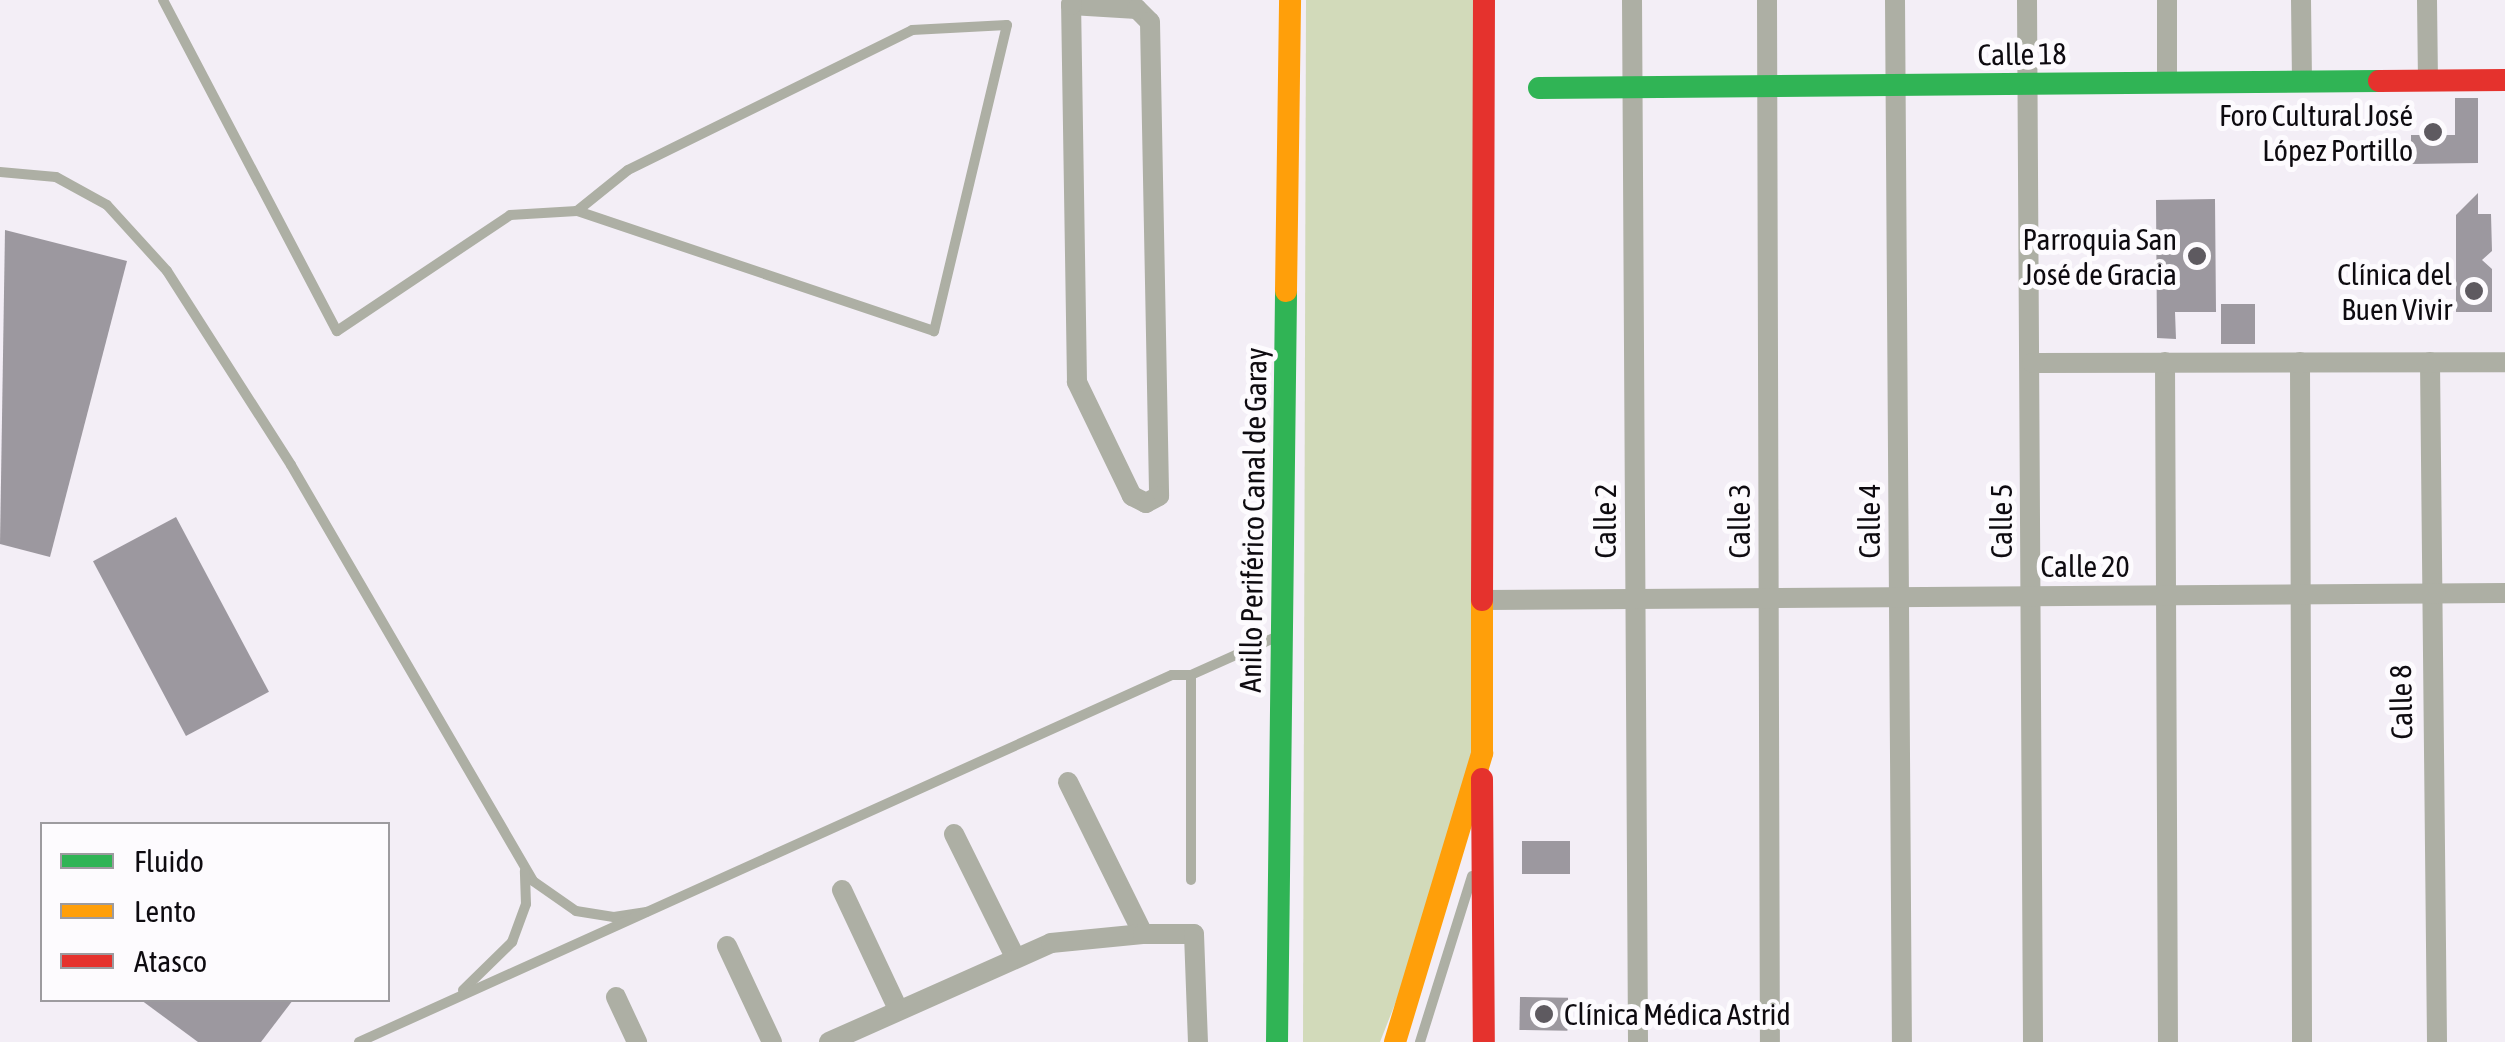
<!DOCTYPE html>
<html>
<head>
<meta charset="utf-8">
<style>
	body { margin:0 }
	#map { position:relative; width:2505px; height:1042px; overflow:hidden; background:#f3eef6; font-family:"Asap Condensed",sans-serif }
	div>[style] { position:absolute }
	.green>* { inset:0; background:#d2daba }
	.building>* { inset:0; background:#9c989f; transform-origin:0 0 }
	.lane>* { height:10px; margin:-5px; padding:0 5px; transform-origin:5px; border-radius:5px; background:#adafa4 }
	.street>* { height:20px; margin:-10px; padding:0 10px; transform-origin:10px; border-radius:10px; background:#adafa4 }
	.fast>* { height:22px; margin:-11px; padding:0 11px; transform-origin:11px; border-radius:11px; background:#30b455 }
	.slow>* { height:22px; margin:-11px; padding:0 11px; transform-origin:11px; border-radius:11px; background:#ff9f0a }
	.jam>* { height:22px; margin:-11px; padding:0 11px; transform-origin:11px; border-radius:11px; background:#e5322d }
	.dots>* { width:28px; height:28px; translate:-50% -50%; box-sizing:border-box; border:5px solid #fdfbfe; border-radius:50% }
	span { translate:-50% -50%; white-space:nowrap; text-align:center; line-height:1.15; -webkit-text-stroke:10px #fdfbfe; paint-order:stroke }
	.street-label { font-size:30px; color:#0e0b10 }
	.poi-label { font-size:30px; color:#0e0b10 }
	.right { translate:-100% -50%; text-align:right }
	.left { translate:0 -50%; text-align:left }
	.legend { position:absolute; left:40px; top:822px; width:350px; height:180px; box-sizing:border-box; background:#fdfbfe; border:2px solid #9d9b9f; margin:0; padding:12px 18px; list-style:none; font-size:30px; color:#0e0b10 }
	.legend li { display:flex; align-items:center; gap:20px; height:50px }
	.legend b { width:50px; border:2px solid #9d9b9f }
</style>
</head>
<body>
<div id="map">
	<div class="green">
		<div style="clip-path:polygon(1306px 0,1477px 0,1490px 763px,1380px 1042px,1303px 1042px)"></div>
	</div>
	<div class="building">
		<div style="clip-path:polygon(2455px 98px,2478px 98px,2478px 163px,2411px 164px,2411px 135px,2455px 135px)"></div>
		<div style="clip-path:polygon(2478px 193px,2478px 214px,2491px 214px,2492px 251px,2482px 260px,2492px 269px,2492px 312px,2456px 312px,2456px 215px)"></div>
		<div style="clip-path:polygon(2215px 199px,2216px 312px,2175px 312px,2176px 339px,2157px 338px,2156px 200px)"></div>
		<div style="clip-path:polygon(5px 230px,127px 261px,50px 557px,0 544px)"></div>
		<div style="left:2255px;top:304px;width:40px;height:34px;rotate:90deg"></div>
		<div style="left:176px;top:517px;width:198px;height:94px;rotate:62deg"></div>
		<div style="left:1522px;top:841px;width:48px;height:33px"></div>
		<div style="left:1520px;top:997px;width:48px;height:33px;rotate:1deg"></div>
		<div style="clip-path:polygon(141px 1000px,293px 1000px,261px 1042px,198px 1042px)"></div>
	</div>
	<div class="lane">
		<div style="left:163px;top:0;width:374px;rotate:62.3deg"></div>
		<div style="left:337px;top:331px;width:208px;rotate:-33.8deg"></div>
		<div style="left:510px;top:215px;width:67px;rotate:-3.4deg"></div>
		<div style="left:577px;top:211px;width:65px;rotate:-38.8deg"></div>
		<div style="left:628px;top:170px;width:317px;rotate:-26.2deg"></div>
		<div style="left:912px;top:30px;width:95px;rotate:-3deg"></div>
		<div style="left:1007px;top:25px;width:315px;rotate:103.4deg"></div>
		<div style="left:934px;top:331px;width:377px;rotate:-161.4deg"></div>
		<div style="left:0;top:172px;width:56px;rotate:5.1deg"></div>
		<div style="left:56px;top:177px;width:58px;rotate:28.8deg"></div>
		<div style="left:107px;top:205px;width:89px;rotate:47.7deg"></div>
		<div style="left:167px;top:271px;width:230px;rotate:57.4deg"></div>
		<div style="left:291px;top:465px;width:481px;rotate:59.8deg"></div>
		<div style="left:533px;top:881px;width:52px;rotate:34.9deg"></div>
		<div style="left:576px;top:911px;width:38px;rotate:9deg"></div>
		<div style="left:614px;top:917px;width:33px;rotate:-9deg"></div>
		<div style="left:1191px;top:675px;width:205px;rotate:90deg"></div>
		<div style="left:463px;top:990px;width:69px;rotate:-44.4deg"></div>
		<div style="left:512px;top:942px;width:40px;rotate:-69.8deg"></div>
		<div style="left:526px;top:904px;width:33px;rotate:-92deg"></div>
		<div style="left:359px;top:1042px;width:892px;rotate:-24.3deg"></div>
		<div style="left:1172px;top:675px;width:19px"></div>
		<div style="left:1191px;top:675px;width:93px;rotate:-24.1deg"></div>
		<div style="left:1420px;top:1042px;width:174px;rotate:-72.6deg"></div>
	</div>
	<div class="street">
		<div style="left:1632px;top:0;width:1042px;rotate:89.67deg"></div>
		<div style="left:1767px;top:0;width:1042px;rotate:89.84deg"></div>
		<div style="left:1895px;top:0;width:1042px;rotate:89.62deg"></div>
		<div style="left:2027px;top:0;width:1042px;rotate:89.67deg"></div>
		<div style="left:2167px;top:0;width:83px;rotate:90deg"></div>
		<div style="left:2301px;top:0;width:82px;rotate:89.3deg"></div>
		<div style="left:2427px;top:0;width:81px;rotate:89.3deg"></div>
		<div style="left:1071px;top:5px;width:66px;rotate:3.5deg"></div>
		<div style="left:1137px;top:9px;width:18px;rotate:45deg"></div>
		<div style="left:1150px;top:22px;width:474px;rotate:88.9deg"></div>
		<div style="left:1159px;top:496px;width:15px;rotate:152deg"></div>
		<div style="left:1146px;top:503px;width:16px;rotate:-153deg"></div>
		<div style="left:1132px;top:496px;width:127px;rotate:-115.8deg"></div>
		<div style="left:1077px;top:382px;width:377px;rotate:-90.9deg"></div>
		<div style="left:1071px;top:5px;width:5px;rotate:-79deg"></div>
		<div style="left:2165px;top:362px;width:680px;rotate:89.75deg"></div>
		<div style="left:2300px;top:362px;width:680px;rotate:89.83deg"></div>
		<div style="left:2430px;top:362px;width:680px;rotate:89.41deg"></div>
		<div style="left:2032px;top:363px;width:473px;rotate:-0.1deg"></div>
		<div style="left:1485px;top:600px;width:1020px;rotate:-0.39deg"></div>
		<div style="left:1068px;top:782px;width:169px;rotate:63.7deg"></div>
		<div style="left:954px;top:834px;width:137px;rotate:63.6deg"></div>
		<div style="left:842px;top:890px;width:132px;rotate:64.8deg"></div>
		<div style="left:727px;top:946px;width:106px;rotate:64.9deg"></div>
		<div style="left:616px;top:997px;width:50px;rotate:65deg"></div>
		<div style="left:829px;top:1042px;width:243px;rotate:-24deg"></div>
		<div style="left:1051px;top:943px;width:92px;rotate:-5.6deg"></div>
		<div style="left:1143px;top:934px;width:51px"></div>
		<div style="left:1194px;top:934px;width:108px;rotate:87.9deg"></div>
	</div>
	<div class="fast">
		<div style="left:1539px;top:88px;width:840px;rotate:-0.48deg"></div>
		<div style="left:1277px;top:1042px;width:751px;rotate:-89.31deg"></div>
	</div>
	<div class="slow">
		<div style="left:1286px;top:291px;width:291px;rotate:-89.2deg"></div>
		<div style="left:1395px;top:1042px;width:302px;rotate:-73.2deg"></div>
		<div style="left:1482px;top:753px;width:153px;rotate:-90deg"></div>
	</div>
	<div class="jam">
		<div style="left:2379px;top:81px;width:126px;rotate:-0.5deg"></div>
		<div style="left:1482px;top:600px;width:600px;rotate:-89.81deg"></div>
		<div style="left:1482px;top:779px;width:263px;rotate:89.6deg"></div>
	</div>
	<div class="dots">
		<div style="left:2433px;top:132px;background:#5e5a60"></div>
		<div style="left:2197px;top:256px;background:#5e5a60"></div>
		<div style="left:2474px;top:291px;background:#5e5a60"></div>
		<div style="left:1544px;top:1014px;background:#5e5a60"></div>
	</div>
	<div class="street-label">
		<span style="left:2022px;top:54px;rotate:-1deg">Calle 18</span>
		<span style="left:1253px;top:520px;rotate:-89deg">Anillo Periférico Canal de Garay</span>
		<span style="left:1605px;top:521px;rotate:-90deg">Calle 2</span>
		<span style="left:1739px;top:521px;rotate:-90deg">Calle 3</span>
		<span style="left:1869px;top:521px;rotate:-90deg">Calle 4</span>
		<span style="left:2001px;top:521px;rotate:-90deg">Calle 5</span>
		<span style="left:2085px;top:566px">Calle 20</span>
		<span style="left:2401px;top:702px;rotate:-91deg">Calle 8</span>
	</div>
	<div class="poi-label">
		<span class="right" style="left:2413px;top:132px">Foro Cultural José<br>López Portillo</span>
		<span class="right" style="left:2177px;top:256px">Parroquia San<br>José de Gracia</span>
		<span class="right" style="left:2452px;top:291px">Clínica del<br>Buen Vivir</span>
		<span class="left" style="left:1564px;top:1014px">Clínica Médica Astrid</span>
	</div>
	<ul class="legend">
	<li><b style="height:12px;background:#30b455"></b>Fluido</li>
	<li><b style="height:12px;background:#ff9f0a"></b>Lento</li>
	<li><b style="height:12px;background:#e5322d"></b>Atasco</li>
	</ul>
</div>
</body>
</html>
